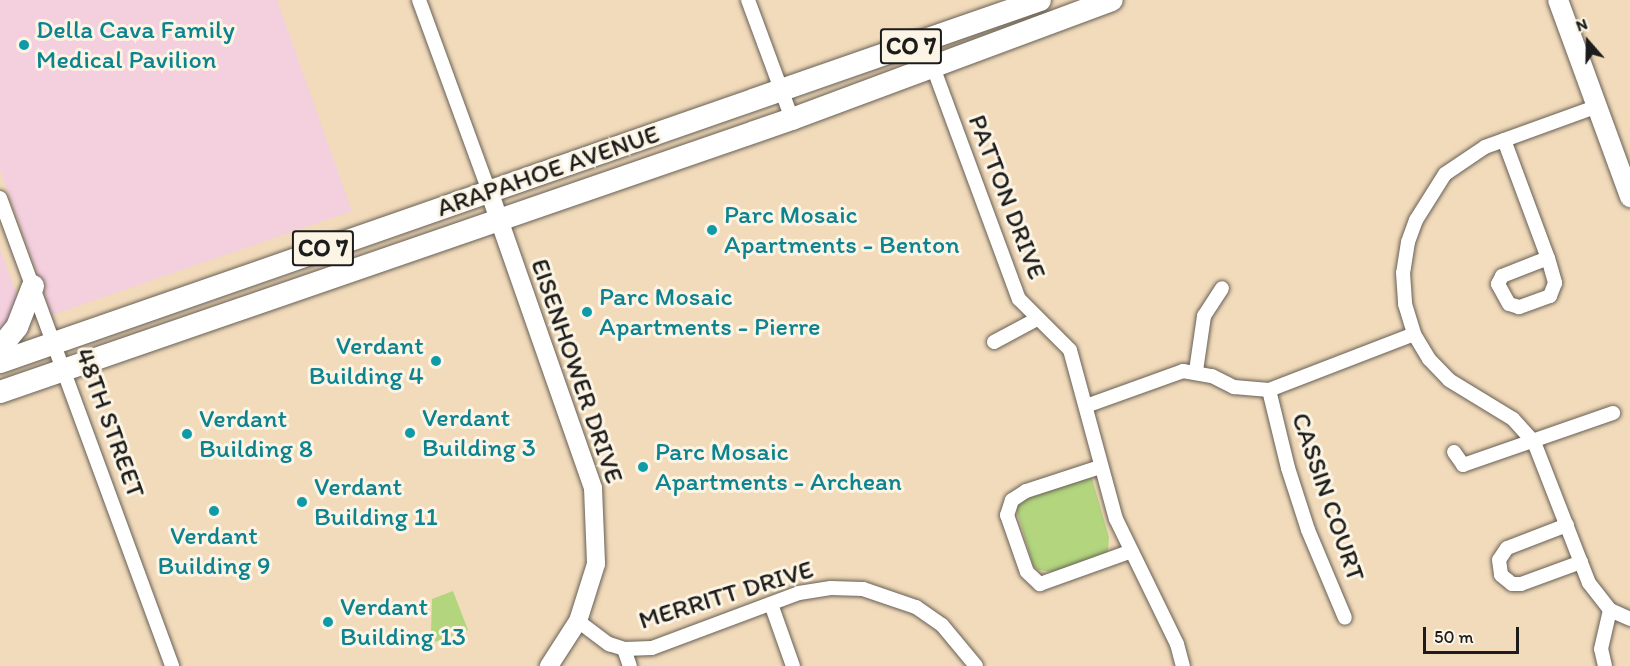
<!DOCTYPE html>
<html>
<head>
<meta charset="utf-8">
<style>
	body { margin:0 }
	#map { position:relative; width:1630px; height:666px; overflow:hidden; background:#f2dbbb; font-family:Itim,sans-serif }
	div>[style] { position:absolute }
	.built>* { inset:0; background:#f4cfde }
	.green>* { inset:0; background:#b2d57e }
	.roads { filter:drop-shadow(0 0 2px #675f54) drop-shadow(0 0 2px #675f54) }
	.minor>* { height:14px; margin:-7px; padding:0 7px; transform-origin:7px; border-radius:7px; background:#fff }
	.tertiary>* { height:18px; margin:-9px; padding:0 9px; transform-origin:9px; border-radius:9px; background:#fff }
	.secondary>* { height:20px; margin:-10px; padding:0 10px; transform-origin:10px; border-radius:10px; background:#fff }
	.primary>* { height:22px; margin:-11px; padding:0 11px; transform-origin:11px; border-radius:11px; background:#fff }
	.dots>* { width:16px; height:16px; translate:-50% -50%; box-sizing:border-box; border:3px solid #fcf5e5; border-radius:50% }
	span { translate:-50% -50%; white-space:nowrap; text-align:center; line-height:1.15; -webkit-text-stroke:6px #fcf5e5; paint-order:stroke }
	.shield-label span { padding:2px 4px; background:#fcf5e5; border:2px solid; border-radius:4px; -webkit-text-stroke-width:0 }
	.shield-label { font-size:24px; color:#1c1c1c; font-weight:700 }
	.culture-label { font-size:26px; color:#0d838f }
	.left { translate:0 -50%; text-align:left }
	.right { translate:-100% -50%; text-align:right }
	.street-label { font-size:26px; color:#1c1c1c }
	.north { position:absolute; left:1558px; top:12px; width:60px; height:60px; -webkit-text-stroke:4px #fcf5e5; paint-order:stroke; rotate:340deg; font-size:16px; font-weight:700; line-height:24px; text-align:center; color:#1c1c1c }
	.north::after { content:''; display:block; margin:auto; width:21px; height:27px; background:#1c1c1c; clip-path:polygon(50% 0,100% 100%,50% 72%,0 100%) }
	.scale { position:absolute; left:1423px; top:627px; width:96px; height:27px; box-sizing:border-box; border:3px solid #1c1c1c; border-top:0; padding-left:8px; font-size:18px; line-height:21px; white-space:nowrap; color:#1c1c1c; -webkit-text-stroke:4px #fcf5e5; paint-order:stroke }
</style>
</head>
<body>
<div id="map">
	<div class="built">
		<div style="clip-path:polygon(0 0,277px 0,352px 211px,52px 315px,0 170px)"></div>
		<div style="clip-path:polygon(0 249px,30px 329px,0 339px)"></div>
	</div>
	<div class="green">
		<div style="clip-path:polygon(1091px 475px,1109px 537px,1108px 550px,1104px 556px,1055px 572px,1038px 570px,1033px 565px,1016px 508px,1024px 498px)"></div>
		<div style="clip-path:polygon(453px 591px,468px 630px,435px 642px,431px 632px,432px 599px)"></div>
	</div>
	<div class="roads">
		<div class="minor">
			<div style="left:419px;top:0;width:203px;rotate:69.9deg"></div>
			<div style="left:748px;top:0;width:127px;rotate:69.7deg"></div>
			<div style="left:933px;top:67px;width:247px;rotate:69.7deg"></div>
			<div style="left:1019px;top:299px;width:72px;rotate:45deg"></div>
			<div style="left:1070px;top:350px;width:175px;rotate:74.8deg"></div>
			<div style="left:1116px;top:519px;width:139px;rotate:64deg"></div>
			<div style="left:1177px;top:644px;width:23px;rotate:75deg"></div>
			<div style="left:1598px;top:106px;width:120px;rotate:160.1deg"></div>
			<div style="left:1485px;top:147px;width:48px;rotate:146deg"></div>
			<div style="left:1445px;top:174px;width:54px;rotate:122.2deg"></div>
			<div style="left:1416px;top:220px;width:23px;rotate:110deg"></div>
			<div style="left:1408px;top:242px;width:31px;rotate:99deg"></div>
			<div style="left:1403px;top:273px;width:31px;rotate:86deg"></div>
			<div style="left:1405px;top:304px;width:31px;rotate:73deg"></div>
			<div style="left:1414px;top:334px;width:29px;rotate:59deg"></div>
			<div style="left:1429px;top:359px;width:29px;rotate:46deg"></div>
			<div style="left:1449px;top:380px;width:75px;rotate:31.4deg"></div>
			<div style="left:1513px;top:419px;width:31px;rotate:48deg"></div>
			<div style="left:1534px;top:442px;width:151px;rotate:68.7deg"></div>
			<div style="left:1589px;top:583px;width:34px;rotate:52deg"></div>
			<div style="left:1610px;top:610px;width:22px;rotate:24deg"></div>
			<div style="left:1504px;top:140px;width:126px;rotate:69.6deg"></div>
			<div style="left:0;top:198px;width:499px;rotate:69.8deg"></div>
			<div style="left:1548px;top:258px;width:26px;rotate:74deg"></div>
			<div style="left:1555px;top:283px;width:14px;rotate:111deg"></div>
			<div style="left:1550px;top:296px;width:33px;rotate:160deg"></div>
			<div style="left:1519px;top:307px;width:10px;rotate:-163deg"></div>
			<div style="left:1509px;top:304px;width:23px;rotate:-119deg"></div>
			<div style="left:1498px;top:284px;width:9px;rotate:-63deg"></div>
			<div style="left:1502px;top:276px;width:49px;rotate:-21.4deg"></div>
			<div style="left:994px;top:342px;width:49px;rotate:-28.1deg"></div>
			<div style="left:1196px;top:371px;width:56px;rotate:-81.7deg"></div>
			<div style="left:1204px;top:316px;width:33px;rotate:-57deg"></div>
			<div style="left:1269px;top:390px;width:80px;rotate:76.3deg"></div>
			<div style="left:1288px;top:468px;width:65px;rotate:72.1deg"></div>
			<div style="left:1308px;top:530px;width:95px;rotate:67.2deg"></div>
			<div style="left:1086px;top:406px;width:103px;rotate:-19.8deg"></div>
			<div style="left:1183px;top:371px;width:29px;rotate:10deg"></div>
			<div style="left:1212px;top:376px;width:25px;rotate:27deg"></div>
			<div style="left:1234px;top:387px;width:35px;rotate:5deg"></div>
			<div style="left:1269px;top:390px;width:155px;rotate:-21.1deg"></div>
			<div style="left:1454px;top:452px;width:16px;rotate:55deg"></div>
			<div style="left:1463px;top:465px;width:159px;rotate:-19.1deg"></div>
			<div style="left:1100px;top:467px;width:78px;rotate:162deg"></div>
			<div style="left:1026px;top:491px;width:17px;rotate:147deg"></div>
			<div style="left:1012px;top:500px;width:16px;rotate:108deg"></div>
			<div style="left:1007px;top:515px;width:60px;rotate:70.7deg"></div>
			<div style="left:1027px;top:572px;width:18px;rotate:43deg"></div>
			<div style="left:1040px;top:584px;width:95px;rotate:-19.8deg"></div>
			<div style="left:1567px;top:525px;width:64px;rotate:159deg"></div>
			<div style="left:1507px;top:548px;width:14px;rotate:124deg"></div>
			<div style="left:1499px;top:560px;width:15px;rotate:82deg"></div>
			<div style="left:1501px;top:575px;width:14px;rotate:39deg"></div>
			<div style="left:1512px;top:584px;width:9px"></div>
			<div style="left:1521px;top:584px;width:64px;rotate:-20.1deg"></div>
			<div style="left:771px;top:604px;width:66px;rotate:70.5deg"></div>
			<div style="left:578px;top:621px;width:39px;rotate:37deg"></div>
			<div style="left:609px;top:644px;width:16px;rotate:18deg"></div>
			<div style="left:624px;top:649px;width:28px;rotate:-2deg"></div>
			<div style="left:652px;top:648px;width:157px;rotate:-20.5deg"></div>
			<div style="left:799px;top:593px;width:32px;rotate:-9deg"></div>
			<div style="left:831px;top:588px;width:32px;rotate:2deg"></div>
			<div style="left:863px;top:589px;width:56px;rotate:18.8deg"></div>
			<div style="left:916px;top:607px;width:32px;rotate:35deg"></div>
			<div style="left:942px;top:625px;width:53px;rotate:50.3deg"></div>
			<div style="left:624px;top:649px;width:18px;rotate:71deg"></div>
			<div style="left:1605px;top:666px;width:17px;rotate:-103deg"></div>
			<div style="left:1601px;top:649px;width:40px;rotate:-77deg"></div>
		</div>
		<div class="tertiary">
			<div style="left:489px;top:191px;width:315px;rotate:70.7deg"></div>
			<div style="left:593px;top:488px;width:76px;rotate:87.7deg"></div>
			<div style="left:596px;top:564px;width:60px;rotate:107.5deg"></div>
			<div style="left:578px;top:621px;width:54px;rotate:122.8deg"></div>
		</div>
		<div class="secondary">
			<div style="left:1558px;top:0;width:210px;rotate:69.9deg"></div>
		</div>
		<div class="primary">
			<div style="left:0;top:348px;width:27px;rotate:-51deg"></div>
			<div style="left:17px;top:327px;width:44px;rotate:-68.7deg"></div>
			<div style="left:0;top:362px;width:1101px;rotate:-19.19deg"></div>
			<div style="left:0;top:392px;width:838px;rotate:-19.02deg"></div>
			<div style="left:792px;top:119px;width:341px;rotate:-20.4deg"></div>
		</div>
	</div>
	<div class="dots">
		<div style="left:24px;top:45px;background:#0f9aa8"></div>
		<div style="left:712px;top:230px;background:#0f9aa8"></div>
		<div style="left:587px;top:312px;background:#0f9aa8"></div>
		<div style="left:436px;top:361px;background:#0f9aa8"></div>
		<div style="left:410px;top:433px;background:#0f9aa8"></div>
		<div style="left:187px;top:434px;background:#0f9aa8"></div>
		<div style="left:643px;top:467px;background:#0f9aa8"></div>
		<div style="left:302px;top:502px;background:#0f9aa8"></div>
		<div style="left:214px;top:511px;background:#0f9aa8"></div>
		<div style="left:328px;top:622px;background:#0f9aa8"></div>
	</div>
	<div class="shield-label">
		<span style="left:911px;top:46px">CO 7</span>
		<span style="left:323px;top:248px">CO 7</span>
	</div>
	<div class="culture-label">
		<span class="left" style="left:36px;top:45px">Della Cava Family<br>Medical Pavilion</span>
		<span class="left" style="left:724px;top:230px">Parc Mosaic<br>Apartments - Benton</span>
		<span class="left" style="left:599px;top:312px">Parc Mosaic<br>Apartments - Pierre</span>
		<span class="right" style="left:424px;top:361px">Verdant<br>Building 4</span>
		<span class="left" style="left:422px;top:433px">Verdant<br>Building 3</span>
		<span class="left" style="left:199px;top:434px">Verdant<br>Building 8</span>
		<span class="left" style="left:655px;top:467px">Parc Mosaic<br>Apartments - Archean</span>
		<span class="left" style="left:314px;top:502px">Verdant<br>Building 11</span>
		<span style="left:214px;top:551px">Verdant<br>Building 9</span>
		<span class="left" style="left:340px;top:622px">Verdant<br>Building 13</span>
	</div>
	<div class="street-label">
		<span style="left:548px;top:171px;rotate:-19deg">ARAPAHOE AVENUE</span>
		<span style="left:1007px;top:197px;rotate:69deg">PATTON DRIVE</span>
		<span style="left:577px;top:371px;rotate:71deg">EISENHOWER DRIVE</span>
		<span style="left:110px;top:423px;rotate:70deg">48TH STREET</span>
		<span style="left:1328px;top:497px;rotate:71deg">CASSIN COURT</span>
		<span style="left:726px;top:595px;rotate:-17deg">MERRITT DRIVE</span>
	</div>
	<div class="north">N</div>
	<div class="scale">50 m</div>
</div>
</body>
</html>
